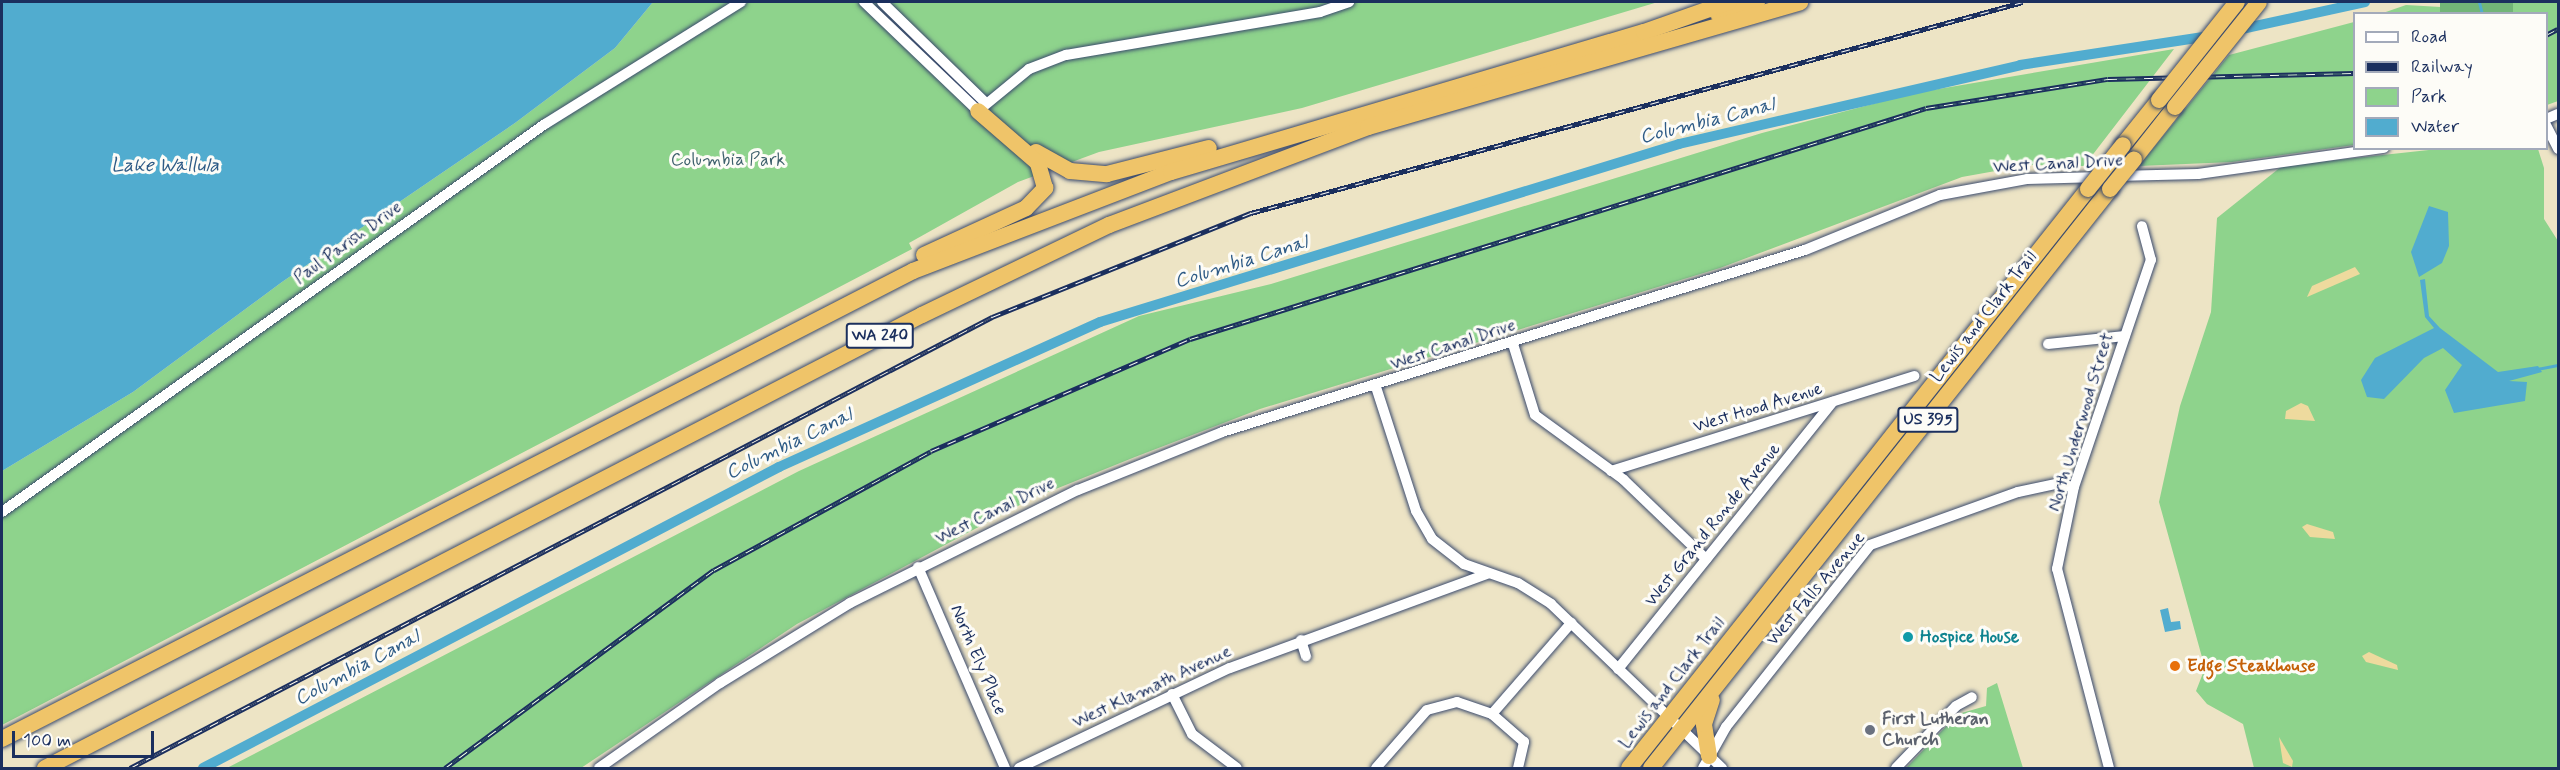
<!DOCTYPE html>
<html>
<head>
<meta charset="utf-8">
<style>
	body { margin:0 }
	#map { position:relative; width:2560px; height:770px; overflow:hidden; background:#ede4c5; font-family:Mynerve,sans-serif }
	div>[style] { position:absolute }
	.green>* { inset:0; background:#8ed38c }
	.forest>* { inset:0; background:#72b578; transform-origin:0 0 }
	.sand>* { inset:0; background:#eeda9e }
	.water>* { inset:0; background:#51accf }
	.stream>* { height:3px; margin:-1.5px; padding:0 1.5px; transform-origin:1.5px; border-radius:1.5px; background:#51accf }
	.canal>* { height:10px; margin:-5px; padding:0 5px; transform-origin:5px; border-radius:5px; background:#51accf }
	.roads { filter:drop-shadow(0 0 2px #3a4a6d) drop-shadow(0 0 2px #3a4a6d) }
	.minor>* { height:10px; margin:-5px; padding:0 5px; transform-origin:5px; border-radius:5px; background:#fff }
	.highway>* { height:16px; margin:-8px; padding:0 8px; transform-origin:8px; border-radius:8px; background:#efc469 }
	.rail>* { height:5px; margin-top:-2.5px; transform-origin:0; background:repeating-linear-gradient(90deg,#fdfcf7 0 9px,#1b2f5e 0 18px); box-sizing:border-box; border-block:2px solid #1b2f5e }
	.bridges { filter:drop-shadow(0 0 2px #3a4a6d) drop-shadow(0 0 2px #3a4a6d) }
	.highway-bridge>* { height:16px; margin:-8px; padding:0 8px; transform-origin:8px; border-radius:8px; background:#efc469 }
	.dots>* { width:16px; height:16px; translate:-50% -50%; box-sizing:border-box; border:3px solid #fdfcf7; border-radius:50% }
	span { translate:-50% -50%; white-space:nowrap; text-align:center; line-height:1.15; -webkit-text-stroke:6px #fdfcf7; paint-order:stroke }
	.shield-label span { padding:2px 4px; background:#fdfcf7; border:2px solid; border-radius:4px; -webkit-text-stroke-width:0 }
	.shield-label { font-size:16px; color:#1b2f5e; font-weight:700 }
	.park-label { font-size:18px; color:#3e606c }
	.street-label { font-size:18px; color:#1b2f5e }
	.culture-label { font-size:18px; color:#0d838f; font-weight:700 }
	.left { translate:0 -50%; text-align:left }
	.food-label { font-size:18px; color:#c56008; font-weight:700 }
	.worship-label { font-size:18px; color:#5b616d; font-weight:700 }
	.water-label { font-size:20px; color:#2e5b86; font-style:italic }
	.frame { position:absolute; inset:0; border:3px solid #1b2f5e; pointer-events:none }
	.legend { position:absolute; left:2353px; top:12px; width:195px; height:138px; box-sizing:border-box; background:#fdfcf7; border:2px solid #a3aaba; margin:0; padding:8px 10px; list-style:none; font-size:18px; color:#1b2f5e }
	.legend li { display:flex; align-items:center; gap:12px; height:30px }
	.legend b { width:30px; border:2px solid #a3aaba }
	.scale { position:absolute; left:12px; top:731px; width:142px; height:27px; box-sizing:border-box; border:3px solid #1b2f5e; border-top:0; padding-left:8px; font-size:18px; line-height:21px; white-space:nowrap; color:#1b2f5e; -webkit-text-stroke:4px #fdfcf7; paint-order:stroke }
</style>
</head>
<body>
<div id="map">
	<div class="green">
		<div style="clip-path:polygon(653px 2px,1658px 2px,1302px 108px,1099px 152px,1018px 182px,909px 243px,912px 249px,2px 725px,2px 471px,133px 392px,282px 282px,515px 123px,615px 48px)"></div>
		<div style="clip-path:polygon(2513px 2px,2558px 2px,2558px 101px,2547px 105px,2546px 14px,2512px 14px)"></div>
		<div style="clip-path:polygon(2406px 5px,2441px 7px,2442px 13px,2380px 14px)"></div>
		<div style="clip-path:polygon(2354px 22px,2354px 145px,2232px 162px,2139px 166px,2229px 55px)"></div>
		<div style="clip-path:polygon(2174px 49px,2084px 166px,2029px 165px,1962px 177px,1720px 268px,1260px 409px,1135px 457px,1031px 499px,797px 624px,581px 768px,227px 768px,799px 471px,1139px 316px,1271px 284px,1762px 133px,1915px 93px)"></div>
		<div style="clip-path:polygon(2438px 149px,2538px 149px,2544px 168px,2544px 219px,2558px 241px,2558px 768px,2254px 768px,2243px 724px,2207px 704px,2196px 691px,2205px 668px,2159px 502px,2180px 406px,2211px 312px,2217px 218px,2282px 166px)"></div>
		<div style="clip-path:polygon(1997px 683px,2023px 768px,1906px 768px,1958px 714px,1986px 706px,1987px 688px)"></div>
	</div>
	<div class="forest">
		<div style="left:2440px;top:2px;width:73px;height:11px"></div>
	</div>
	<div class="sand">
		<div style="clip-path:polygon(2355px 267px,2360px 274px,2307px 297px,2312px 286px)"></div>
		<div style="clip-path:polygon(2301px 403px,2308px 406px,2315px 421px,2285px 419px,2286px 411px)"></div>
		<div style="clip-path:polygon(2307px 524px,2333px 532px,2335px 539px,2310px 537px,2302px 527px)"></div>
		<div style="clip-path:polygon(2369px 652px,2397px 665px,2398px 670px,2366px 662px,2362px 656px)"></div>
		<div style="clip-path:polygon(2279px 737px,2293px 761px,2292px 767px,2283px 763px)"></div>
	</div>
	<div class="water">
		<div style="clip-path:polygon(2px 2px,653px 2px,615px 48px,515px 123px,282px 282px,133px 392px,2px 471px)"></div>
		<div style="clip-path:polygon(2429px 206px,2448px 212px,2449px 246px,2442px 263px,2419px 277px,2411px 252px)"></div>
		<div style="clip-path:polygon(2425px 279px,2429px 316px,2440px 328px,2498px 372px,2538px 366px,2542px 372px,2509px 381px,2527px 382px,2525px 401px,2454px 413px,2445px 390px,2462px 365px,2443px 348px,2424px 358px,2384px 399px,2367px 397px,2361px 380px,2375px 358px,2434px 328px,2425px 317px,2420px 280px)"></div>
		<div style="clip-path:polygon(2168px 608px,2171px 622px,2180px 621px,2181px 629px,2165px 632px,2160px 610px)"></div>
	</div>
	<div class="stream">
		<div style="left:2479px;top:2px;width:12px;rotate:76deg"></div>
		<div style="left:2537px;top:369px;width:21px;rotate:-11deg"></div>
	</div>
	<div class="canal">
		<div style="left:2237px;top:30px;width:131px;rotate:-12.3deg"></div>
		<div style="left:203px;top:768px;width:650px;rotate:-27.59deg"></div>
		<div style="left:779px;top:467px;width:352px;rotate:-24.3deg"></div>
		<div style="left:1100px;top:322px;width:606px;rotate:-17.09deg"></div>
		<div style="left:1679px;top:144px;width:350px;rotate:-13deg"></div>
		<div style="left:2020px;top:65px;width:192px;rotate:-8.7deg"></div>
	</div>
	<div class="roads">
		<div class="minor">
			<div style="left:864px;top:2px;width:158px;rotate:43.7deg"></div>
			<div style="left:978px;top:111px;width:66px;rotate:-39.5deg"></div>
			<div style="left:1029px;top:69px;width:40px;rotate:-21deg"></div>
			<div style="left:1066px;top:55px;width:258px;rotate:-9.6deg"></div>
			<div style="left:1320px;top:12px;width:31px;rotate:-19deg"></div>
			<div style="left:882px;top:2px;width:145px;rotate:44.2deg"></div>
			<div style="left:2546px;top:119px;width:13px;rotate:-23deg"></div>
			<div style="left:2546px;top:125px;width:27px;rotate:63deg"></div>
			<div style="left:2116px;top:176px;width:82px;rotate:-1.4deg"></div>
			<div style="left:2198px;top:174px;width:188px;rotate:-8deg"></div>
			<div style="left:1513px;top:344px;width:74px;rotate:72.8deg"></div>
			<div style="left:1535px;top:415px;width:110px;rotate:36.1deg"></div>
			<div style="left:1624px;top:480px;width:114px;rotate:43.9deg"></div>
			<div style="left:2048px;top:344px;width:77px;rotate:-5.9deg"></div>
			<div style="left:1376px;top:387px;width:130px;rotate:72.1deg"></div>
			<div style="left:1416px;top:511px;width:32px;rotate:60deg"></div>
			<div style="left:1432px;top:539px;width:41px;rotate:38deg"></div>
			<div style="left:1464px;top:564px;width:57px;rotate:19.4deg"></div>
			<div style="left:1518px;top:583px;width:39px;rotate:32deg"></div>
			<div style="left:1551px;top:604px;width:237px;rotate:43.8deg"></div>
			<div style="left:1611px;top:471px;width:318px;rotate:-17.4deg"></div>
			<div style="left:2px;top:512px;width:667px;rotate:-35.55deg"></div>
			<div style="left:545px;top:124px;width:231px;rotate:-31.9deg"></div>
			<div style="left:918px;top:567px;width:219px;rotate:66.6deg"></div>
			<div style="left:1301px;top:640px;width:17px;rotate:73deg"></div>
			<div style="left:1618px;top:669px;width:343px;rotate:-51.2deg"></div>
			<div style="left:1172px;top:694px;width:45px;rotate:63.4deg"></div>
			<div style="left:1192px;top:734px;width:56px;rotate:37.1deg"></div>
			<div style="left:599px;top:768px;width:148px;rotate:-35.1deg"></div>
			<div style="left:720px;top:683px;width:153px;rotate:-31.6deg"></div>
			<div style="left:850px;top:603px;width:254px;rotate:-26.4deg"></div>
			<div style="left:1078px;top:490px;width:155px;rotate:-21.9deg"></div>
			<div style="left:1222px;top:432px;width:611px;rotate:-17.34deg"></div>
			<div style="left:1805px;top:250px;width:146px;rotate:-22.2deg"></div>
			<div style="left:1940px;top:195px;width:88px;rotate:-10.4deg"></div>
			<div style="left:2027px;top:179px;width:74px;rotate:-1.5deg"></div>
			<div style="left:1019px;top:768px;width:233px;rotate:-25.4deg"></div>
			<div style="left:1230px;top:668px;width:274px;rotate:-20.1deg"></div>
			<div style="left:1376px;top:768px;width:77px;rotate:-48.7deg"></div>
			<div style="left:1427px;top:710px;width:31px;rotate:-15deg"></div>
			<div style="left:1457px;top:702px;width:37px;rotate:19deg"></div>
			<div style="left:1518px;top:768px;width:27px;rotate:-77deg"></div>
			<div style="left:1524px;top:742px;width:43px;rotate:-138.8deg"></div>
			<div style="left:1492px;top:714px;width:121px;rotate:-49deg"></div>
			<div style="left:1703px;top:768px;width:47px;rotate:-60.7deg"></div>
			<div style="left:1726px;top:727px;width:232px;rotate:-51.6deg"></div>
			<div style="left:1870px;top:545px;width:157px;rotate:-19.7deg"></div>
			<div style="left:2018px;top:492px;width:40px;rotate:-12deg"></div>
			<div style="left:2057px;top:484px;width:17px;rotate:10deg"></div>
			<div style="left:1896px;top:768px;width:86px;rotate:-45.9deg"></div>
			<div style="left:1956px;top:706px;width:18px;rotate:-29deg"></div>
			<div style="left:2109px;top:768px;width:206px;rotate:-104.6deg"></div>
			<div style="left:2057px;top:569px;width:84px;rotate:-78.3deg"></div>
			<div style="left:2074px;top:487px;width:240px;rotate:-71.3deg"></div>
			<div style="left:2151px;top:260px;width:35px;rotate:-105deg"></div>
		</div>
		<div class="highway">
			<div style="left:1718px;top:14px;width:41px;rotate:-17.1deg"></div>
			<div style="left:2123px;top:145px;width:58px;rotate:-51.3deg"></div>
			<div style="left:1036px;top:152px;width:39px;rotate:29deg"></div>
			<div style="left:1070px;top:171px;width:37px;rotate:5deg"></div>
			<div style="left:1107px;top:174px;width:105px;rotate:-14.3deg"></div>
			<div style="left:2134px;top:159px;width:66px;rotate:-51.7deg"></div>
			<div style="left:924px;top:255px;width:112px;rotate:-24.7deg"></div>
			<div style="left:1026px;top:208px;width:28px;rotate:-46deg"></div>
			<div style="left:1045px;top:188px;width:26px;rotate:-106deg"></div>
			<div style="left:1038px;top:163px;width:79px;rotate:-139.1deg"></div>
			<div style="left:2px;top:739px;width:1024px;rotate:-27.19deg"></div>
			<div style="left:913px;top:271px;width:276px;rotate:-21deg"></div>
			<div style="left:1171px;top:172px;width:493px;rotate:-16.5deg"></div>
			<div style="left:1644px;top:32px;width:90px;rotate:-19.4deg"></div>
			<div style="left:1709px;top:756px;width:32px;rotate:-99deg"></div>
			<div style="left:1704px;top:724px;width:25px;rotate:-72deg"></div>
			<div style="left:45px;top:768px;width:987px;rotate:-27.32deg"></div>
			<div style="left:922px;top:315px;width:208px;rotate:-25.7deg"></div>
			<div style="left:1109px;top:225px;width:277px;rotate:-20.7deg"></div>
			<div style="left:1368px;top:127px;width:450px;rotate:-16.1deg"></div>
			<div style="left:1629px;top:768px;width:739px;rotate:-51.59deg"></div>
			<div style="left:1651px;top:768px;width:739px;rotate:-51.59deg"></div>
		</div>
	</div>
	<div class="rail">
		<div style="left:2546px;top:35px;width:13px;rotate:-27deg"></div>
		<div style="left:130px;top:768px;width:973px;rotate:-27.62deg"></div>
		<div style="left:992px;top:317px;width:279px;rotate:-21.9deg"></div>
		<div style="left:1251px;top:213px;width:800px;rotate:-15.29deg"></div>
		<div style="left:445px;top:768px;width:334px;rotate:-36.4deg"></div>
		<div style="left:714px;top:570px;width:247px;rotate:-28.7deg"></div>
		<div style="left:931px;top:451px;width:282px;rotate:-23.4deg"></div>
		<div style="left:1190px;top:339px;width:771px;rotate:-17.42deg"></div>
		<div style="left:1926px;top:108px;width:184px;rotate:-9.1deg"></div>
		<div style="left:2108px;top:79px;width:246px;rotate:-1.4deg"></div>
	</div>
	<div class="bridges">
		<div class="highway-bridge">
			<div style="left:2159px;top:100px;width:125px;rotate:-51.5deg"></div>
			<div style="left:2175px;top:107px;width:134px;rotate:-51.3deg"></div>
			<div style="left:2088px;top:189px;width:56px;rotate:-51.5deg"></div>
			<div style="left:2110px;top:189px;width:38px;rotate:-51deg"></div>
		</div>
	</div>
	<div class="dots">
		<div style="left:1908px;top:637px;background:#0f9aa8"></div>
		<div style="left:2175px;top:666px;background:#e8710a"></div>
		<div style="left:1870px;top:730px;background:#6b7280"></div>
	</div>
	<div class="shield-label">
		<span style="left:880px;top:336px">WA 240</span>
		<span style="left:1928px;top:420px">US 395</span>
	</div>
	<div class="park-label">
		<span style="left:728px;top:160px">Columbia Park</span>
	</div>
	<div class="street-label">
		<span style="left:2058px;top:164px;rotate:-3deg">West Canal Drive</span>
		<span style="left:348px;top:243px;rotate:-36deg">Paul Parish Drive</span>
		<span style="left:1984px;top:317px;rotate:-52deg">Lewis and Clark Trail</span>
		<span style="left:1453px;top:345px;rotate:-18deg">West Canal Drive</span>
		<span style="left:1758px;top:408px;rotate:-17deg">West Hood Avenue</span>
		<span style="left:2081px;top:422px;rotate:-73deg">North Underwood Street</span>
		<span style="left:995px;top:511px;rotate:-26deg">West Canal Drive</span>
		<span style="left:1713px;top:525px;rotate:-51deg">West Grand Ronde Avenue</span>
		<span style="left:1816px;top:589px;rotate:-50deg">West Falls Avenue</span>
		<span style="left:978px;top:660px;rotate:67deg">North Ely Place</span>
		<span style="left:1672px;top:683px;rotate:-52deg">Lewis and Clark Trail</span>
		<span style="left:1152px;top:687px;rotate:-25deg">West Klamath Avenue</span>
	</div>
	<div class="culture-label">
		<span class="left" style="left:1920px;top:637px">Hospice House</span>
	</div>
	<div class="food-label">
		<span class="left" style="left:2187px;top:666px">Edge Steakhouse</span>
	</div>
	<div class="worship-label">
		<span class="left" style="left:1882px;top:730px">First Lutheran<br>Church</span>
	</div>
	<div class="water-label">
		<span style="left:1707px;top:121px;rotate:-14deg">Columbia Canal</span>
		<span style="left:165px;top:165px">Lake Wallula</span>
		<span style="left:1241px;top:262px;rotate:-17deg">Columbia Canal</span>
		<span style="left:789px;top:444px;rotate:-26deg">Columbia Canal</span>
		<span style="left:357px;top:668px;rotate:-28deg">Columbia Canal</span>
	</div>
	<div class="frame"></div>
	<ul class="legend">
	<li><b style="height:8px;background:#fff"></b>Road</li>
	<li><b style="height:8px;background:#1b2f5e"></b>Railway</li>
	<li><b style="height:16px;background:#8ed38c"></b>Park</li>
	<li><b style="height:16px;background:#51accf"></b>Water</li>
	</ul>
	<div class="scale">100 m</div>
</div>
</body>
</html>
